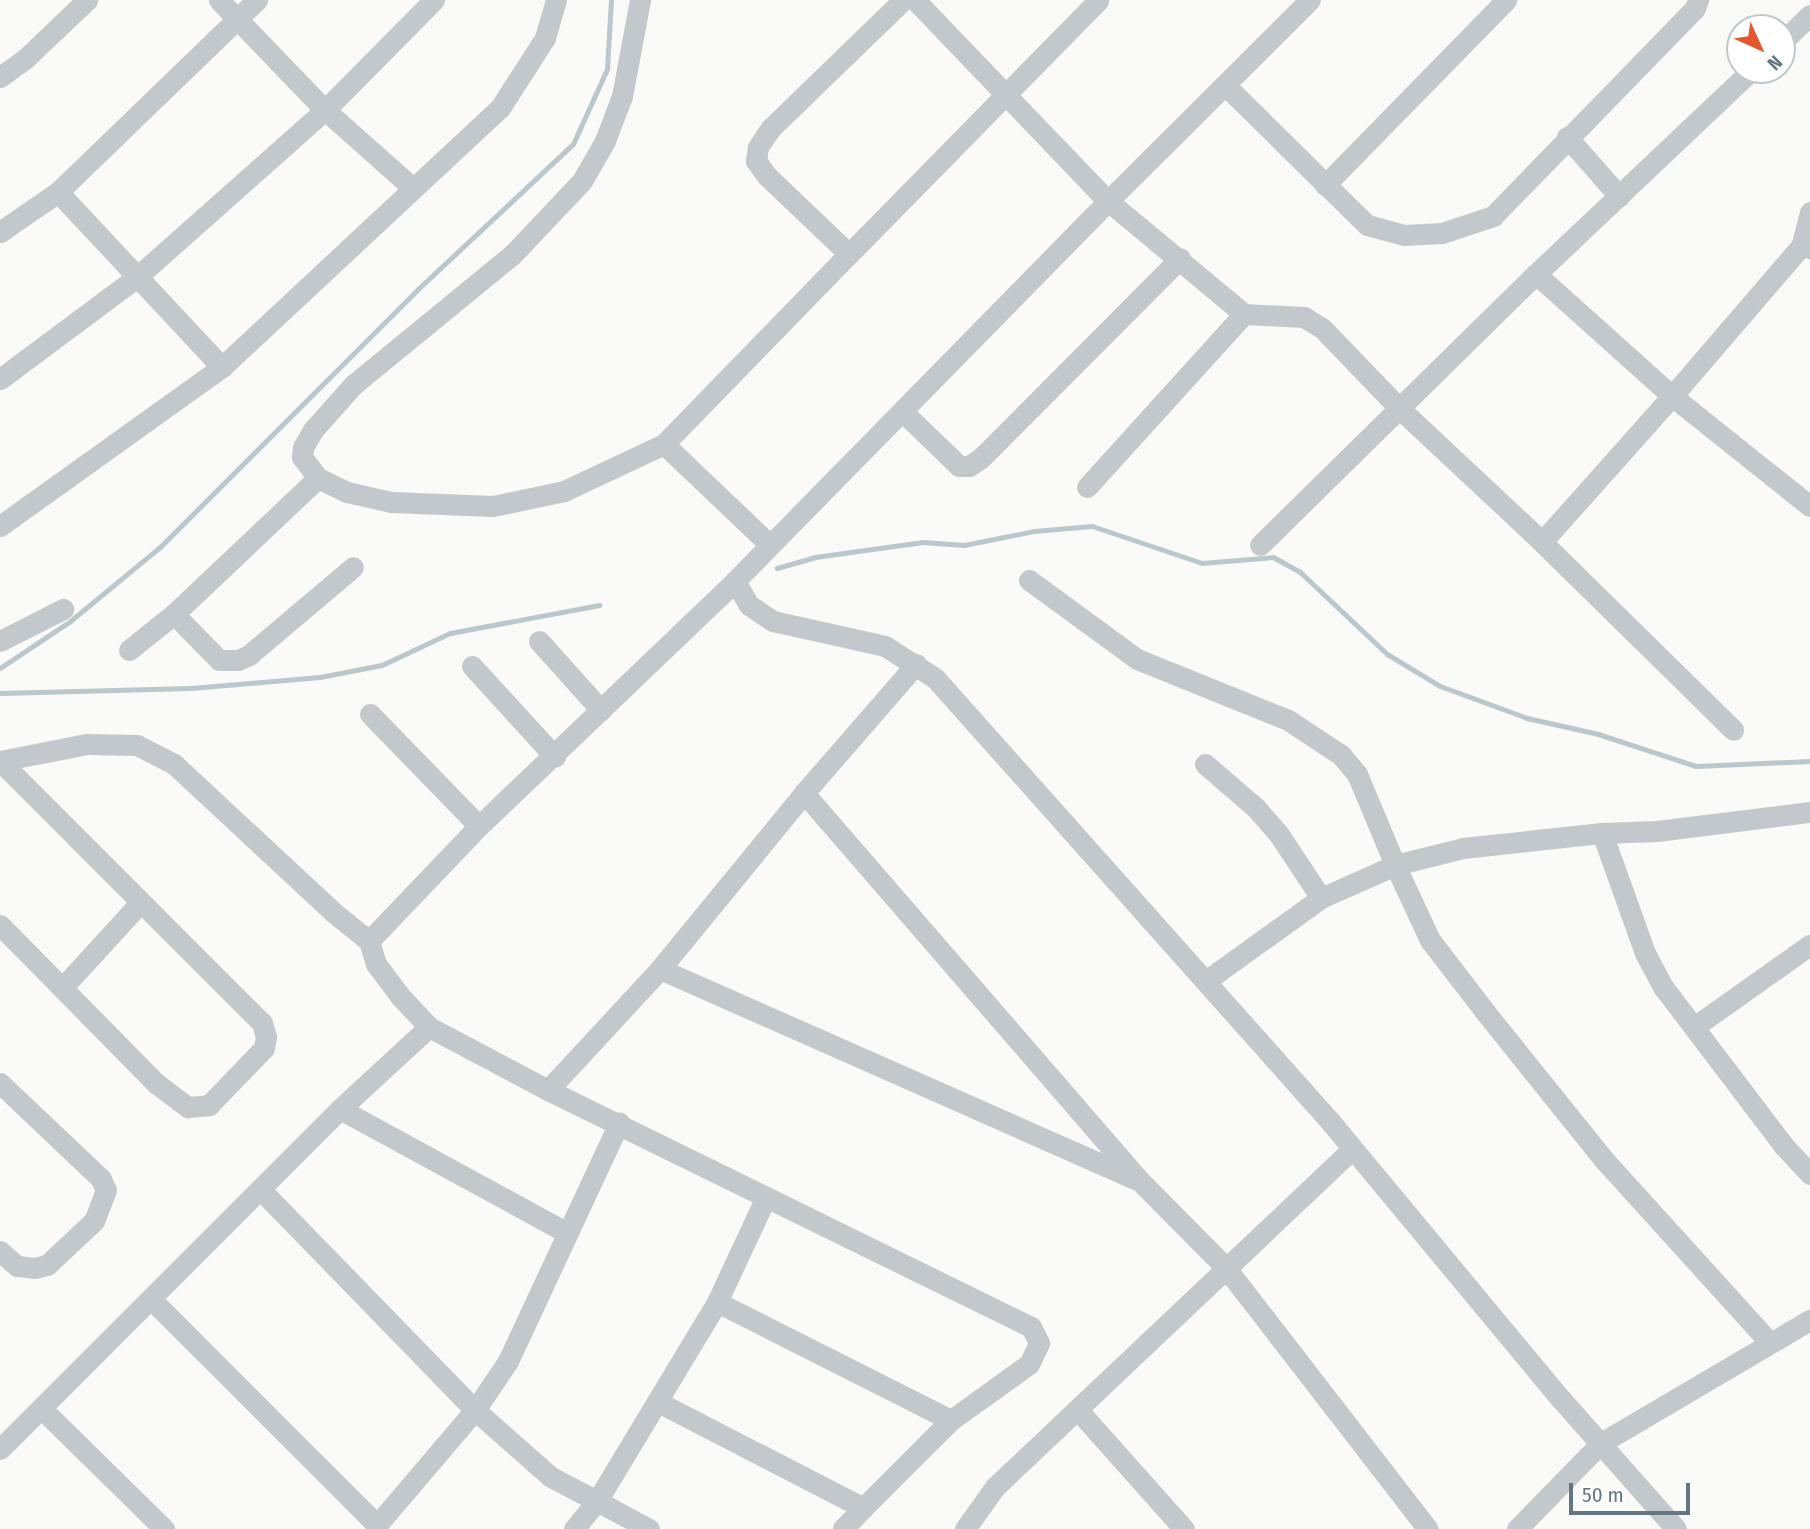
<!DOCTYPE html>
<html>
<head>
<meta charset="utf-8">
<style>
	body { margin:0 }
	#map { position:relative; width:1810px; height:1529px; overflow:hidden; background:#fafaf8; font-family:"Fira Sans Condensed",sans-serif }
	div>[style] { position:absolute }
	.stream>* { height:5px; margin:-2.5px; padding:0 2.5px; transform-origin:2.5px; border-radius:2.5px; background:#bbc7cb }
	.minor>* { height:21px; margin:-10.5px; padding:0 10.5px; transform-origin:10.5px; border-radius:10.5px; background:#c3c8cc }
	span { translate:-50% -50%; white-space:nowrap; text-align:center; line-height:1.15; -webkit-text-stroke:7px #fff; paint-order:stroke }
	.north { position:absolute; left:1726px; top:14px; width:70px; height:70px; box-sizing:border-box; background:#fff; border:2px solid #c1c8cd; border-radius:50%; rotate:135deg; font-size:19px; font-weight:700; line-height:28px; text-align:center; color:#657683 }
	.north::after { content:''; display:block; margin:auto; width:24px; height:32px; background:#e4572e; clip-path:polygon(50% 0,100% 100%,50% 72%,0 100%) }
	.scale { position:absolute; left:1569px; top:1483px; width:121px; height:32px; box-sizing:border-box; border:4px solid #657683; border-top:0; padding-left:9px; font-size:21px; line-height:24px; white-space:nowrap; color:#657683; -webkit-text-stroke:5px #fff; paint-order:stroke }
</style>
</head>
<body>
<div id="map">
	<div class="stream">
		<div style="left:777px;top:568px;width:40px;rotate:-16deg"></div>
		<div style="left:815px;top:557px;width:109px;rotate:-7.9deg"></div>
		<div style="left:923px;top:542px;width:41px;rotate:4.2deg"></div>
		<div style="left:964px;top:545px;width:71px;rotate:-11.3deg"></div>
		<div style="left:1034px;top:531px;width:58px;rotate:-4.9deg"></div>
		<div style="left:1092px;top:526px;width:116px;rotate:18.6deg"></div>
		<div style="left:1202px;top:563px;width:71px;rotate:-4.8deg"></div>
		<div style="left:1273px;top:557px;width:31px;rotate:29deg"></div>
		<div style="left:1300px;top:572px;width:120px;rotate:43.3deg"></div>
		<div style="left:1387px;top:654px;width:62px;rotate:31.1deg"></div>
		<div style="left:1440px;top:686px;width:93px;rotate:20.2deg"></div>
		<div style="left:1527px;top:718px;width:73px;rotate:12.7deg"></div>
		<div style="left:1598px;top:734px;width:103px;rotate:18.1deg"></div>
		<div style="left:1696px;top:766px;width:114px;rotate:-2.5deg"></div>
		<div style="left:0;top:668px;width:83px;rotate:-33.7deg"></div>
		<div style="left:69px;top:622px;width:118px;rotate:-39.5deg"></div>
		<div style="left:160px;top:547px;width:365px;rotate:-45deg"></div>
		<div style="left:418px;top:289px;width:212px;rotate:-43.1deg"></div>
		<div style="left:573px;top:144px;width:82px;rotate:-65.6deg"></div>
		<div style="left:607px;top:69px;width:69px;rotate:-86.7deg"></div>
		<div style="left:0;top:693px;width:191px;rotate:-1.5deg"></div>
		<div style="left:191px;top:688px;width:129px;rotate:-4.9deg"></div>
		<div style="left:320px;top:677px;width:63px;rotate:-11deg"></div>
		<div style="left:382px;top:665px;width:75px;rotate:-25.2deg"></div>
		<div style="left:450px;top:633px;width:152px;rotate:-10.6deg"></div>
	</div>
	<div class="minor">
		<div style="left:219px;top:0;width:153px;rotate:46.1deg"></div>
		<div style="left:325px;top:110px;width:118px;rotate:41.6deg"></div>
		<div style="left:640px;top:0;width:98px;rotate:100.6deg"></div>
		<div style="left:622px;top:96px;width:48px;rotate:110.7deg"></div>
		<div style="left:605px;top:141px;width:46px;rotate:119.9deg"></div>
		<div style="left:582px;top:181px;width:100px;rotate:133.4deg"></div>
		<div style="left:513px;top:254px;width:205px;rotate:140.7deg"></div>
		<div style="left:354px;top:384px;width:62px;rotate:131.7deg"></div>
		<div style="left:313px;top:430px;width:20px;rotate:120deg"></div>
		<div style="left:303px;top:447px;width:10px;rotate:96deg"></div>
		<div style="left:302px;top:457px;width:26px;rotate:53deg"></div>
		<div style="left:318px;top:478px;width:32px;rotate:26deg"></div>
		<div style="left:347px;top:492px;width:45px;rotate:12.8deg"></div>
		<div style="left:391px;top:502px;width:102px;rotate:2.2deg"></div>
		<div style="left:493px;top:506px;width:73px;rotate:-11.9deg"></div>
		<div style="left:564px;top:491px;width:110px;rotate:-25.2deg"></div>
		<div style="left:915px;top:0;width:279px;rotate:46.2deg"></div>
		<div style="left:1108px;top:201px;width:177px;rotate:39.7deg"></div>
		<div style="left:1244px;top:314px;width:60px;rotate:2.9deg"></div>
		<div style="left:1304px;top:317px;width:22px;rotate:32deg"></div>
		<div style="left:1323px;top:329px;width:110px;rotate:46.1deg"></div>
		<div style="left:1399px;top:408px;width:196px;rotate:43.1deg"></div>
		<div style="left:1782px;top:42px;width:39px;rotate:-44deg"></div>
		<div style="left:0;top:77px;width:31px;rotate:-36deg"></div>
		<div style="left:25px;top:59px;width:86px;rotate:-43.6deg"></div>
		<div style="left:1226px;top:86px;width:198px;rotate:44.6deg"></div>
		<div style="left:1367px;top:225px;width:39px;rotate:15deg"></div>
		<div style="left:1405px;top:235px;width:37px;rotate:-3deg"></div>
		<div style="left:1442px;top:233px;width:54px;rotate:-18.4deg"></div>
		<div style="left:1493px;top:216px;width:290px;rotate:-45.8deg"></div>
		<div style="left:1695px;top:8px;width:9px;rotate:-69deg"></div>
		<div style="left:1567px;top:137px;width:79px;rotate:48.6deg"></div>
		<div style="left:1325px;top:185px;width:259px;rotate:-45.6deg"></div>
		<div style="left:58px;top:192px;width:240px;rotate:46.9deg"></div>
		<div style="left:1810px;top:212px;width:34px;rotate:104deg"></div>
		<div style="left:1802px;top:245px;width:9px;rotate:21deg"></div>
		<div style="left:0;top:232px;width:70px;rotate:-34.6deg"></div>
		<div style="left:58px;top:192px;width:277px;rotate:-44deg"></div>
		<div style="left:1802px;top:245px;width:199px;rotate:130.7deg"></div>
		<div style="left:1672px;top:396px;width:176px;rotate:38.6deg"></div>
		<div style="left:849px;top:254px;width:356px;rotate:-45.5deg"></div>
		<div style="left:1536px;top:274px;width:183px;rotate:41.9deg"></div>
		<div style="left:1672px;top:396px;width:195px;rotate:131.7deg"></div>
		<div style="left:1542px;top:542px;width:268px;rotate:44.5deg"></div>
		<div style="left:0;top:379px;width:172px;rotate:-36.7deg"></div>
		<div style="left:138px;top:276px;width:250px;rotate:-41.6deg"></div>
		<div style="left:325px;top:110px;width:155px;rotate:-45.3deg"></div>
		<div style="left:902px;top:411px;width:79px;rotate:44deg"></div>
		<div style="left:959px;top:466px;width:10px"></div>
		<div style="left:969px;top:466px;width:14px;rotate:-34deg"></div>
		<div style="left:981px;top:458px;width:282px;rotate:-45.1deg"></div>
		<div style="left:1087px;top:487px;width:234px;rotate:-47.8deg"></div>
		<div style="left:0;top:526px;width:273px;rotate:-35.6deg"></div>
		<div style="left:222px;top:367px;width:380px;rotate:-43deg"></div>
		<div style="left:500px;top:108px;width:83px;rotate:-57.3deg"></div>
		<div style="left:545px;top:38px;width:40px;rotate:-74deg"></div>
		<div style="left:770px;top:545px;width:146px;rotate:-136.4deg"></div>
		<div style="left:664px;top:444px;width:265px;rotate:-45.8deg"></div>
		<div style="left:849px;top:254px;width:113px;rotate:-136.4deg"></div>
		<div style="left:767px;top:176px;width:19px;rotate:-126deg"></div>
		<div style="left:756px;top:161px;width:14px;rotate:-82deg"></div>
		<div style="left:758px;top:147px;width:23px;rotate:-56deg"></div>
		<div style="left:771px;top:128px;width:184px;rotate:-44.1deg"></div>
		<div style="left:1260px;top:545px;width:387px;rotate:-44.5deg"></div>
		<div style="left:1536px;top:274px;width:297px;rotate:-43.4deg"></div>
		<div style="left:1029px;top:580px;width:134px;rotate:36.2deg"></div>
		<div style="left:1137px;top:659px;width:163px;rotate:22deg"></div>
		<div style="left:1288px;top:720px;width:64px;rotate:33.4deg"></div>
		<div style="left:1341px;top:755px;width:25px;rotate:50deg"></div>
		<div style="left:1357px;top:774px;width:99px;rotate:67.3deg"></div>
		<div style="left:1395px;top:865px;width:70px;rotate:-14deg"></div>
		<div style="left:1463px;top:848px;width:140px;rotate:-6.2deg"></div>
		<div style="left:1602px;top:833px;width:127px;rotate:70.3deg"></div>
		<div style="left:1645px;top:953px;width:40px;rotate:62deg"></div>
		<div style="left:1664px;top:988px;width:197px;rotate:52.8deg"></div>
		<div style="left:1783px;top:1145px;width:40px;rotate:47deg"></div>
		<div style="left:735px;top:581px;width:28px;rotate:60deg"></div>
		<div style="left:749px;top:605px;width:29px;rotate:34deg"></div>
		<div style="left:773px;top:621px;width:115px;rotate:12.6deg"></div>
		<div style="left:885px;top:646px;width:59px;rotate:32.6deg"></div>
		<div style="left:935px;top:678px;width:592px;rotate:48.29deg"></div>
		<div style="left:1329px;top:1120px;width:361px;rotate:50.3deg"></div>
		<div style="left:1560px;top:1398px;width:175px;rotate:48.5deg"></div>
		<div style="left:174px;top:614px;width:64px;rotate:45.6deg"></div>
		<div style="left:219px;top:660px;width:19px"></div>
		<div style="left:238px;top:660px;width:12px;rotate:-24deg"></div>
		<div style="left:249px;top:655px;width:136px;rotate:-40.2deg"></div>
		<div style="left:0;top:641px;width:71px;rotate:-26.9deg"></div>
		<div style="left:539px;top:641px;width:93px;rotate:48.1deg"></div>
		<div style="left:129px;top:650px;width:58px;rotate:-38.7deg"></div>
		<div style="left:174px;top:614px;width:198px;rotate:-43.4deg"></div>
		<div style="left:472px;top:666px;width:123px;rotate:47.6deg"></div>
		<div style="left:370px;top:714px;width:156px;rotate:45.8deg"></div>
		<div style="left:0;top:761px;width:89px;rotate:-11.1deg"></div>
		<div style="left:87px;top:744px;width:50px;rotate:1.1deg"></div>
		<div style="left:137px;top:745px;width:42px;rotate:27.2deg"></div>
		<div style="left:174px;top:764px;width:217px;rotate:42.9deg"></div>
		<div style="left:333px;top:912px;width:46px;rotate:38.9deg"></div>
		<div style="left:369px;top:941px;width:24px;rotate:73deg"></div>
		<div style="left:376px;top:964px;width:39px;rotate:53deg"></div>
		<div style="left:399px;top:995px;width:44px;rotate:46.8deg"></div>
		<div style="left:429px;top:1027px;width:135px;rotate:27.9deg"></div>
		<div style="left:548px;top:1090px;width:538px;rotate:26.14deg"></div>
		<div style="left:1031px;top:1327px;width:18px;rotate:63deg"></div>
		<div style="left:1039px;top:1343px;width:23px;rotate:115deg"></div>
		<div style="left:1029px;top:1364px;width:96px;rotate:144.3deg"></div>
		<div style="left:951px;top:1420px;width:124px;rotate:135deg"></div>
		<div style="left:1205px;top:764px;width:67px;rotate:40.8deg"></div>
		<div style="left:1256px;top:808px;width:33px;rotate:49deg"></div>
		<div style="left:1278px;top:833px;width:78px;rotate:56.5deg"></div>
		<div style="left:804px;top:793px;width:513px;rotate:49.11deg"></div>
		<div style="left:1140px;top:1181px;width:122px;rotate:45.3deg"></div>
		<div style="left:1226px;top:1268px;width:330px;rotate:52.3deg"></div>
		<div style="left:1602px;top:833px;width:55px;rotate:-2.1deg"></div>
		<div style="left:1657px;top:831px;width:154px;rotate:-7.1deg"></div>
		<div style="left:0;top:925px;width:223px;rotate:45.4deg"></div>
		<div style="left:157px;top:1084px;width:39px;rotate:37deg"></div>
		<div style="left:188px;top:1107px;width:21px;rotate:-5deg"></div>
		<div style="left:209px;top:1105px;width:79px;rotate:-46deg"></div>
		<div style="left:264px;top:1048px;width:11px;rotate:-80deg"></div>
		<div style="left:266px;top:1037px;width:15px;rotate:-106deg"></div>
		<div style="left:262px;top:1023px;width:371px;rotate:-135deg"></div>
		<div style="left:369px;top:941px;width:159px;rotate:-46.3deg"></div>
		<div style="left:479px;top:826px;width:354px;rotate:-43.7deg"></div>
		<div style="left:735px;top:581px;width:532px;rotate:-45.53deg"></div>
		<div style="left:1108px;top:201px;width:285px;rotate:-44.9deg"></div>
		<div style="left:660px;top:969px;width:519px;rotate:23.85deg"></div>
		<div style="left:1207px;top:980px;width:140px;rotate:-35.7deg"></div>
		<div style="left:1321px;top:898px;width:81px;rotate:-24deg"></div>
		<div style="left:1395px;top:865px;width:83px;rotate:65deg"></div>
		<div style="left:1430px;top:940px;width:92px;rotate:52.5deg"></div>
		<div style="left:1486px;top:1013px;width:191px;rotate:51.2deg"></div>
		<div style="left:1606px;top:1162px;width:243px;rotate:47.8deg"></div>
		<div style="left:63px;top:987px;width:114px;rotate:-47.5deg"></div>
		<div style="left:1694px;top:1027px;width:142px;rotate:-35.3deg"></div>
		<div style="left:0;top:1083px;width:139px;rotate:43.5deg"></div>
		<div style="left:101px;top:1179px;width:12px;rotate:66deg"></div>
		<div style="left:106px;top:1190px;width:33px;rotate:111deg"></div>
		<div style="left:94px;top:1221px;width:64px;rotate:136.9deg"></div>
		<div style="left:47px;top:1265px;width:13px;rotate:167deg"></div>
		<div style="left:34px;top:1268px;width:17px;rotate:-173deg"></div>
		<div style="left:17px;top:1266px;width:23px;rotate:-139deg"></div>
		<div style="left:548px;top:1090px;width:165px;rotate:-47.2deg"></div>
		<div style="left:660px;top:969px;width:227px;rotate:-50.7deg"></div>
		<div style="left:804px;top:793px;width:171px;rotate:-49deg"></div>
		<div style="left:340px;top:1109px;width:259px;rotate:28.6deg"></div>
		<div style="left:260px;top:1189px;width:308px;rotate:45.8deg"></div>
		<div style="left:475px;top:1410px;width:59px;rotate:-56deg"></div>
		<div style="left:508px;top:1361px;width:263px;rotate:-65deg"></div>
		<div style="left:151px;top:1299px;width:320px;rotate:45deg"></div>
		<div style="left:377px;top:1525px;width:151px;rotate:-49.6deg"></div>
		<div style="left:475px;top:1410px;width:101px;rotate:41.4deg"></div>
		<div style="left:551px;top:1477px;width:52px;rotate:27.6deg"></div>
		<div style="left:597px;top:1501px;width:232px;rotate:-58.9deg"></div>
		<div style="left:717px;top:1302px;width:262px;rotate:26.8deg"></div>
		<div style="left:717px;top:1302px;width:116px;rotate:-65deg"></div>
		<div style="left:658px;top:1402px;width:231px;rotate:27.3deg"></div>
		<div style="left:863px;top:1508px;width:29px;rotate:134deg"></div>
		<div style="left:41px;top:1408px;width:173px;rotate:44.5deg"></div>
		<div style="left:1077px;top:1409px;width:161px;rotate:48.3deg"></div>
		<div style="left:0;top:1449px;width:481px;rotate:-45deg"></div>
		<div style="left:340px;top:1109px;width:121px;rotate:-42.7deg"></div>
		<div style="left:574px;top:1529px;width:36px;rotate:-51deg"></div>
		<div style="left:597px;top:1501px;width:59px;rotate:28.3deg"></div>
		<div style="left:965px;top:1529px;width:52px;rotate:-54.5deg"></div>
		<div style="left:995px;top:1487px;width:492px;rotate:-43.4deg"></div>
		<div style="left:1517px;top:1529px;width:120px;rotate:-45.7deg"></div>
		<div style="left:1601px;top:1443px;width:243px;rotate:-30.5deg"></div>
	</div>
	<div class="north">N</div>
	<div class="scale">50 m</div>
</div>
</body>
</html>
